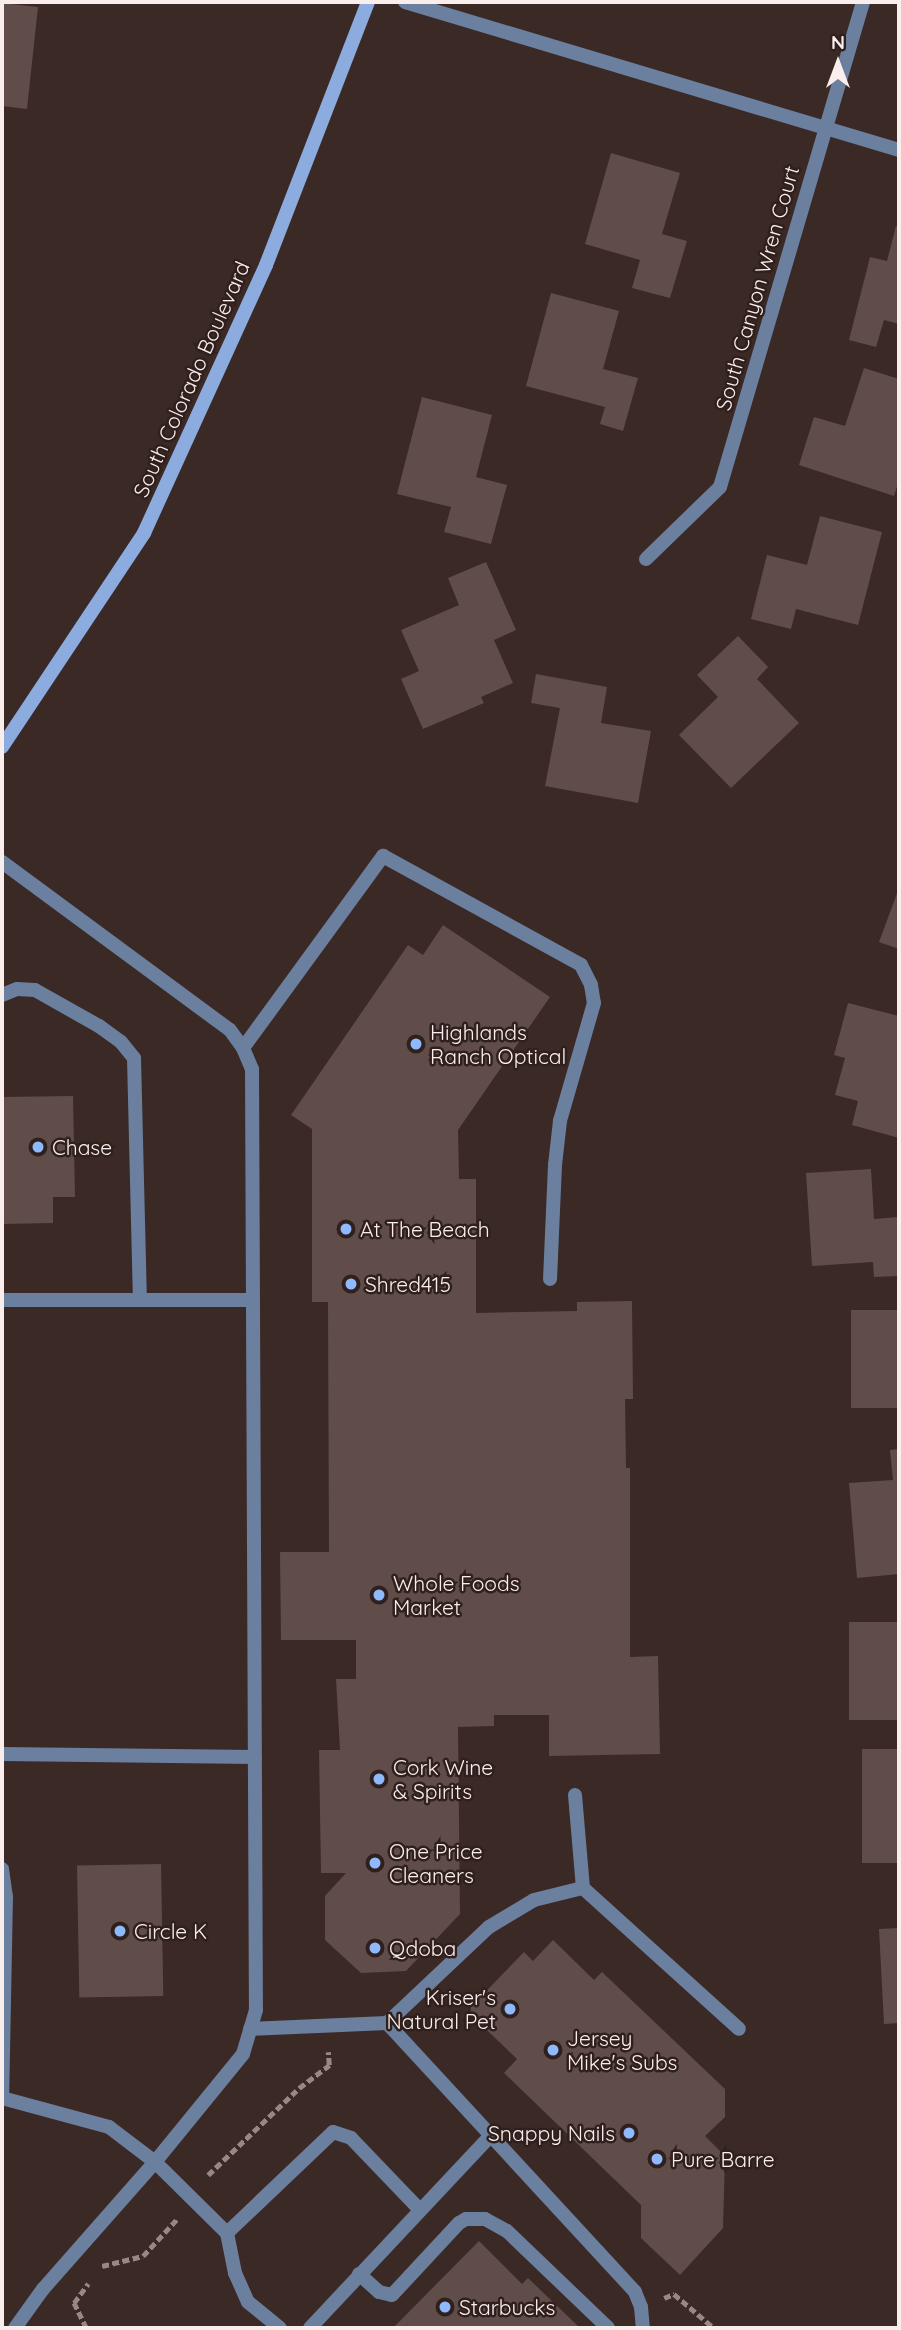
<!DOCTYPE html>
<html>
<head>
<meta charset="utf-8">
<style>
	body { margin:0 }
	#map { position:relative; width:901px; height:2330px; overflow:hidden; background:#3b2926; font-family:Quicksand,sans-serif }
	div>[style] { position:absolute }
	.building>* { inset:0; background:#604d49; transform-origin:0 0 }
	.path>* { height:4.5px; margin-top:-2.25px; transform-origin:0; background:repeating-linear-gradient(90deg,#978886 0 7px,transparent 0 10.5px) }
	.service>* { height:14px; margin:-7px; padding:0 7px; transform-origin:7px; border-radius:7px; background:#6b7f9e }
	.minor>* { height:14px; margin:-7px; padding:0 7px; transform-origin:7px; border-radius:7px; background:#6b7f9e }
	.secondary>* { height:14px; margin:-7px; padding:0 7px; transform-origin:7px; border-radius:7px; background:#8cacdf }
	.dots>* { width:19px; height:19px; translate:-50% -50%; box-sizing:border-box; border:4px solid #30201d; border-radius:50% }
	span { translate:-50% -50%; white-space:nowrap; text-align:center; line-height:1.15; -webkit-text-stroke:5px #30201d; paint-order:stroke }
	.street-label { font-size:21px; color:#faeeec }
	.poi-label { font-size:21px; color:#faeeec }
	.left { translate:0 -50%; text-align:left }
	.right { translate:-100% -50%; text-align:right }
	.frame { position:absolute; inset:0; border:4px solid #faeeec; pointer-events:none }
	.north { position:absolute; left:803px; top:28px; width:70px; height:70px; -webkit-text-stroke:5px #30201d; paint-order:stroke; rotate:0deg; font-size:19px; font-weight:700; line-height:28px; text-align:center; color:#faeeec }
	.north::after { content:''; display:block; margin:auto; width:24px; height:32px; background:#faeeec; clip-path:polygon(50% 0,100% 100%,50% 72%,0 100%) }
</style>
</head>
<body>
<div id="map">
	<div class="building">
		<div style="clip-path:polygon(2px 3px,38px 7px,27px 109px,2px 106px)"></div>
		<div style="clip-path:polygon(611px 153px,680px 173px,662px 234px,687px 241px,670px 298px,632px 288px,640px 260px,585px 244px)"></div>
		<div style="clip-path:polygon(896px 226px,899px 227px,899px 324px,884px 320px,876px 347px,849px 340px,870px 257px,887px 261px)"></div>
		<div style="clip-path:polygon(551px 293px,619px 311px,603px 369px,638px 378px,623px 431px,600px 424px,605px 407px,526px 386px)"></div>
		<div style="clip-path:polygon(864px 368px,899px 379px,899px 480px,894px 496px,799px 465px,814px 417px,845px 426px)"></div>
		<div style="clip-path:polygon(422px 397px,492px 415px,476px 477px,507px 485px,491px 544px,444px 532px,451px 507px,397px 494px)"></div>
		<div style="clip-path:polygon(820px 516px,882px 532px,858px 625px,796px 609px,791px 629px,751px 619px,767px 555px,807px 565px)"></div>
		<div style="clip-path:polygon(486px 562px,516px 630px,494px 640px,513px 683px,481px 697px,484px 703px,423px 729px,401px 679px,419px 671px,401px 630px,459px 605px,448px 578px)"></div>
		<div style="clip-path:polygon(738px 636px,768px 667px,757px 679px,799px 723px,731px 788px,679px 735px,718px 697px,697px 675px)"></div>
		<div style="clip-path:polygon(536px 674px,607px 687px,601px 723px,651px 731px,638px 803px,545px 786px,560px 708px,531px 703px)"></div>
		<div style="clip-path:polygon(899px 888px,899px 949px,879px 942px)"></div>
		<div style="clip-path:polygon(443px 925px,550px 997px,458px 1130px,459px 1179px,476px 1179px,476px 1313px,577px 1311px,577px 1302px,632px 1301px,633px 1399px,625px 1399px,626px 1468px,630px 1468px,630px 1657px,658px 1656px,660px 1754px,549px 1756px,549px 1715px,494px 1715px,494px 1726px,458px 1727px,460px 1914px,406px 1971px,361px 1973px,325px 1940px,325px 1896px,346px 1873px,321px 1873px,319px 1750px,340px 1750px,336px 1679px,356px 1679px,356px 1640px,281px 1640px,280px 1552px,329px 1552px,328px 1302px,312px 1302px,312px 1129px,291px 1115px,408px 945px,423px 955px)"></div>
		<div style="clip-path:polygon(848px 1003px,899px 1016px,899px 1138px,852px 1125px,858px 1101px,835px 1095px,845px 1058px,834px 1055px)"></div>
		<div style="clip-path:polygon(73px 1096px,75px 1197px,53px 1197px,53px 1223px,2px 1224px,2px 1097px)"></div>
		<div style="clip-path:polygon(871px 1169px,874px 1219px,899px 1217px,899px 1276px,874px 1277px,873px 1262px,812px 1266px,806px 1173px)"></div>
		<div style="left:899px;top:1310px;width:98px;height:48px;rotate:90deg"></div>
		<div style="clip-path:polygon(899px 1449px,899px 1574px,857px 1578px,849px 1483px,893px 1480px,890px 1450px)"></div>
		<div style="left:899px;top:1622px;width:98px;height:50px;rotate:90deg"></div>
		<div style="left:899px;top:1749px;width:114px;height:37px;rotate:90deg"></div>
		<div style="left:161px;top:1864px;width:132px;height:84px;rotate:89deg"></div>
		<div style="clip-path:polygon(899px 1928px,899px 2023px,884px 2024px,879px 1929px)"></div>
		<div style="clip-path:polygon(553px 1940px,594px 1980px,602px 1972px,725px 2089px,725px 2117px,705px 2136px,725px 2156px,723px 2228px,680px 2275px,641px 2238px,641px 2205px,504px 2073px,517px 2059px,467px 2011px,524px 1952px,533px 1961px)"></div>
		<div style="clip-path:polygon(479px 2241px,522px 2284px,528px 2278px,580px 2328px,393px 2328px)"></div>
	</div>
	<div class="path">
		<div style="left:208px;top:2175px;width:126px;rotate:-43.7deg"></div>
		<div style="left:299px;top:2088px;width:38px;rotate:-37deg"></div>
		<div style="left:329px;top:2065px;width:13px;rotate:-94deg"></div>
		<div style="left:102px;top:2266px;width:42px;rotate:-13.7deg"></div>
		<div style="left:143px;top:2256px;width:50px;rotate:-47.4deg"></div>
		<div style="left:664px;top:2298px;width:11px;rotate:-22deg"></div>
		<div style="left:674px;top:2294px;width:52px;rotate:40.4deg"></div>
		<div style="left:86px;top:2328px;width:28px;rotate:-116deg"></div>
		<div style="left:74px;top:2303px;width:24px;rotate:-54deg"></div>
	</div>
	<div class="service">
		<div style="left:2px;top:862px;width:283px;rotate:36.4deg"></div>
		<div style="left:230px;top:1030px;width:22px;rotate:54deg"></div>
		<div style="left:243px;top:1048px;width:23px;rotate:67deg"></div>
		<div style="left:252px;top:1069px;width:941px;rotate:89.76deg"></div>
		<div style="left:256px;top:2010px;width:46px;rotate:106.5deg"></div>
		<div style="left:243px;top:2054px;width:139px;rotate:129.2deg"></div>
		<div style="left:155px;top:2162px;width:169px;rotate:131.4deg"></div>
		<div style="left:43px;top:2289px;width:48px;rotate:125.7deg"></div>
		<div style="left:2px;top:995px;width:16px;rotate:-22deg"></div>
		<div style="left:17px;top:989px;width:18px;rotate:3deg"></div>
		<div style="left:35px;top:990px;width:73px;rotate:29.4deg"></div>
		<div style="left:99px;top:1026px;width:27px;rotate:36deg"></div>
		<div style="left:121px;top:1042px;width:21px;rotate:51deg"></div>
		<div style="left:134px;top:1058px;width:242px;rotate:88.6deg"></div>
		<div style="left:243px;top:1048px;width:238px;rotate:-53.9deg"></div>
		<div style="left:383px;top:856px;width:226px;rotate:28.8deg"></div>
		<div style="left:581px;top:965px;width:22px;rotate:63deg"></div>
		<div style="left:591px;top:985px;width:18px;rotate:81deg"></div>
		<div style="left:594px;top:1003px;width:123px;rotate:106.1deg"></div>
		<div style="left:560px;top:1121px;width:44px;rotate:96.5deg"></div>
		<div style="left:555px;top:1165px;width:114px;rotate:92.5deg"></div>
		<div style="left:2px;top:1300px;width:251px"></div>
		<div style="left:2px;top:1754px;width:253px;rotate:0.7deg"></div>
		<div style="left:575px;top:1795px;width:93px;rotate:85.1deg"></div>
		<div style="left:583px;top:1888px;width:210px;rotate:42.1deg"></div>
		<div style="left:2px;top:1869px;width:27px;rotate:82deg"></div>
		<div style="left:6px;top:1896px;width:202px;rotate:91.1deg"></div>
		<div style="left:387px;top:2023px;width:140px;rotate:-43.3deg"></div>
		<div style="left:489px;top:1927px;width:52px;rotate:-31deg"></div>
		<div style="left:534px;top:1900px;width:50px;rotate:-13.8deg"></div>
		<div style="left:250px;top:2029px;width:137px;rotate:-2.5deg"></div>
		<div style="left:387px;top:2023px;width:366px;rotate:47.3deg"></div>
		<div style="left:635px;top:2292px;width:16px;rotate:68deg"></div>
		<div style="left:641px;top:2307px;width:21px;rotate:85deg"></div>
		<div style="left:2px;top:2098px;width:111px;rotate:15.2deg"></div>
		<div style="left:109px;top:2127px;width:58px;rotate:37.3deg"></div>
		<div style="left:155px;top:2162px;width:101px;rotate:44.6deg"></div>
		<div style="left:227px;top:2233px;width:41px;rotate:78.7deg"></div>
		<div style="left:235px;top:2273px;width:32px;rotate:66deg"></div>
		<div style="left:248px;top:2302px;width:41px;rotate:39.1deg"></div>
		<div style="left:227px;top:2233px;width:146px;rotate:-43.6deg"></div>
		<div style="left:333px;top:2132px;width:19px;rotate:18deg"></div>
		<div style="left:351px;top:2138px;width:98px;rotate:46.2deg"></div>
		<div style="left:359px;top:2274px;width:27px;rotate:42deg"></div>
		<div style="left:379px;top:2292px;width:13px;rotate:13deg"></div>
		<div style="left:392px;top:2295px;width:98px;rotate:-47.1deg"></div>
		<div style="left:459px;top:2223px;width:8px;rotate:-30deg"></div>
		<div style="left:466px;top:2219px;width:19px"></div>
		<div style="left:485px;top:2219px;width:25px;rotate:29deg"></div>
		<div style="left:507px;top:2231px;width:140px;rotate:43.8deg"></div>
		<div style="left:310px;top:2328px;width:263px;rotate:-46.8deg"></div>
	</div>
	<div class="minor">
		<div style="left:405px;top:2px;width:516px;rotate:16.68deg"></div>
		<div style="left:646px;top:559px;width:103px;rotate:-44.2deg"></div>
		<div style="left:720px;top:487px;width:506px;rotate:-73.57deg"></div>
	</div>
	<div class="secondary">
		<div style="left:2px;top:747px;width:257px;rotate:-56.4deg"></div>
		<div style="left:144px;top:533px;width:294px;rotate:-65.5deg"></div>
		<div style="left:266px;top:265px;width:282px;rotate:-68.8deg"></div>
	</div>
	<div class="dots">
		<div style="left:416px;top:1044px;background:#8eb9fc"></div>
		<div style="left:38px;top:1147px;background:#8eb9fc"></div>
		<div style="left:346px;top:1229px;background:#8eb9fc"></div>
		<div style="left:351px;top:1284px;background:#8eb9fc"></div>
		<div style="left:379px;top:1595px;background:#8eb9fc"></div>
		<div style="left:379px;top:1779px;background:#8eb9fc"></div>
		<div style="left:375px;top:1863px;background:#8eb9fc"></div>
		<div style="left:120px;top:1931px;background:#8eb9fc"></div>
		<div style="left:375px;top:1948px;background:#8eb9fc"></div>
		<div style="left:510px;top:2009px;background:#8eb9fc"></div>
		<div style="left:553px;top:2050px;background:#8eb9fc"></div>
		<div style="left:629px;top:2133px;background:#8eb9fc"></div>
		<div style="left:657px;top:2159px;background:#8eb9fc"></div>
		<div style="left:445px;top:2307px;background:#8eb9fc"></div>
	</div>
	<div class="street-label">
		<span style="left:757px;top:288px;rotate:-74deg">South Canyon Wren Court</span>
		<span style="left:191px;top:379px;rotate:-66deg">South Colorado Boulevard</span>
	</div>
	<div class="poi-label">
		<span class="left" style="left:430px;top:1044px">Highlands<br>Ranch Optical</span>
		<span class="left" style="left:52px;top:1147px">Chase</span>
		<span class="left" style="left:360px;top:1229px">At The Beach</span>
		<span class="left" style="left:365px;top:1284px">Shred415</span>
		<span class="left" style="left:393px;top:1595px">Whole Foods<br>Market</span>
		<span class="left" style="left:393px;top:1779px">Cork Wine<br>&amp; Spirits</span>
		<span class="left" style="left:389px;top:1863px">One Price<br>Cleaners</span>
		<span class="left" style="left:134px;top:1931px">Circle K</span>
		<span class="left" style="left:389px;top:1948px">Qdoba</span>
		<span class="right" style="left:496px;top:2009px">Kriser's<br>Natural Pet</span>
		<span class="left" style="left:567px;top:2050px">Jersey<br>Mike's Subs</span>
		<span class="right" style="left:615px;top:2133px">Snappy Nails</span>
		<span class="left" style="left:671px;top:2159px">Pure Barre</span>
		<span class="left" style="left:459px;top:2307px">Starbucks</span>
	</div>
	<div class="frame"></div>
	<div class="north">N</div>
</div>
</body>
</html>
